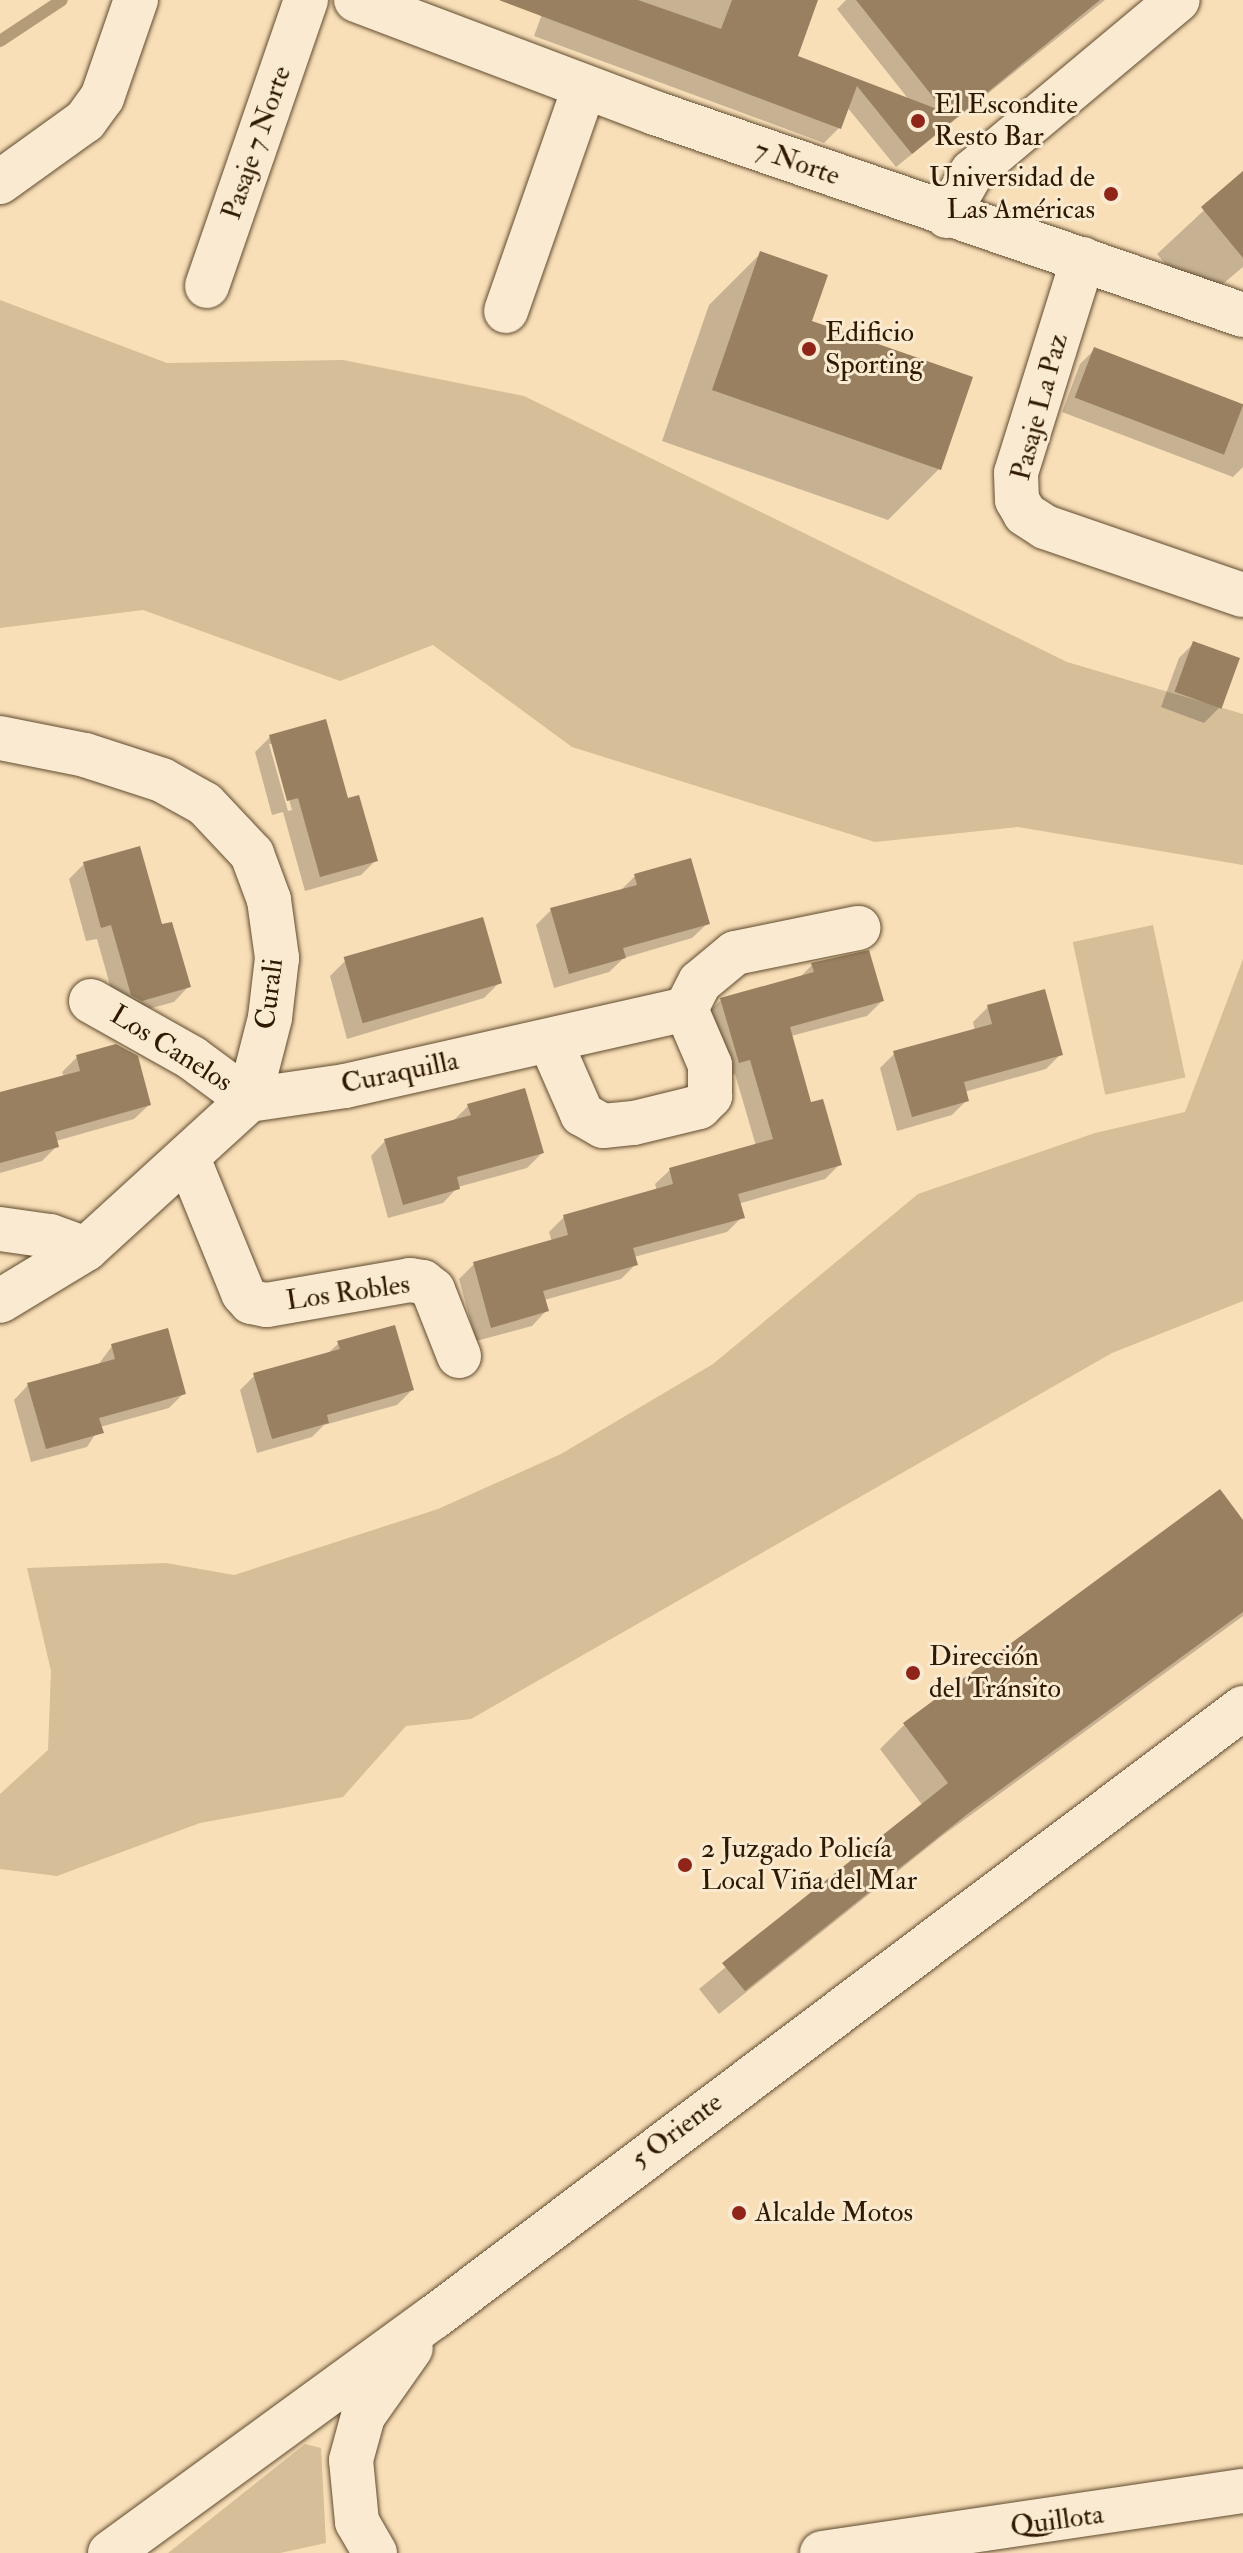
<!DOCTYPE html>
<html>
<head>
<meta charset="utf-8">
<style>
	body { margin:0 }
	#map { position:relative; width:1243px; height:2553px; overflow:hidden; background:#f8dfb8; font-family:"IM FELL Double Pica",serif }
	div>[style] { position:absolute }
	.green>* { inset:0; background:#d6be99; transform-origin:0 0 }
	.shadow>* { inset:0; background:#0003 }
	.stream>* { height:12px; margin:-6px; padding:0 6px; transform-origin:6px; border-radius:6px; background:#b49c79 }
	.building>* { inset:0; background:#988060; transform-origin:0 0 }
	.roads { filter:drop-shadow(0 0 2px #614b2e) drop-shadow(0 0 2px #614b2e) }
	.minor>* { height:44px; margin:-22px; padding:0 22px; transform-origin:22px; border-radius:22px; background:#faead1 }
	.tertiary>* { height:44px; margin:-22px; padding:0 22px; transform-origin:22px; border-radius:22px; background:#faead1 }
	.secondary>* { height:44px; margin:-22px; padding:0 22px; transform-origin:22px; border-radius:22px; background:#faead1 }
	.dots>* { width:22px; height:22px; translate:-50% -50%; box-sizing:border-box; border:4px solid #faead1; border-radius:50% }
	span { translate:-50% -50%; white-space:nowrap; text-align:center; line-height:1.15; -webkit-text-stroke:6px #faead1; paint-order:stroke }
	.poi-label { font-size:28px; color:#2f1a00 }
	.left { translate:0 -50%; text-align:left }
	.right { translate:-100% -50%; text-align:right }
	.street-label { font-size:28px; color:#2f1a00 }
</style>
</head>
<body>
<div id="map">
	<div class="green">
		<div style="clip-path:polygon(0 300px,167px 363px,343px 360px,524px 396px,1067px 662px,1243px 714px,1243px 865px,1018px 827px,875px 842px,572px 747px,433px 645px,340px 681px,143px 610px,0 628px)"></div>
		<div style="left:1153px;top:925px;width:156px;height:82px;rotate:78deg"></div>
		<div style="clip-path:polygon(1243px 959px,1243px 1301px,1112px 1353px,471px 1719px,406px 1726px,343px 1797px,200px 1823px,57px 1876px,0 1869px,0 1794px,48px 1750px,51px 1671px,27px 1568px,166px 1563px,234px 1575px,438px 1509px,561px 1454px,713px 1364px,918px 1194px,1095px 1133px,1185px 1112px)"></div>
		<div style="clip-path:polygon(305px 2444px,321px 2448px,326px 2543px,280px 2553px,168px 2553px)"></div>
	</div>
	<div class="shadow">
		<div style="clip-path:polygon(547px 0,816px 0,795px 58px,910px 101px,837px 9px,846px 0,1105px 0,896px 167px,847px 107px,839px 128px,824px 143px,534px 36px)"></div>
		<div style="clip-path:polygon(1243px 174px,1243px 267px,1199px 304px,1157px 254px)"></div>
		<div style="clip-path:polygon(760px 254px,810px 322px,939px 469px,888px 520px,662px 441px,709px 305px)"></div>
		<div style="clip-path:polygon(1095px 349px,1243px 405px,1243px 467px,1233px 477px,1062px 412px,1080px 364px)"></div>
		<div style="clip-path:polygon(1194px 643px,1219px 708px,1204px 723px,1161px 707px,1179px 658px)"></div>
		<div style="clip-path:polygon(evenodd,270px 737px,347px 801px,375px 861px,361px 875px,305px 891px,283px 812px,272px 815px,255px 752px,270px 737px,269px 744px,273px 744px,292px 810px,288px 811px,269px 744px)"></div>
		<div style="clip-path:polygon(84px 864px,161px 927px,188px 987px,174px 1002px,126px 1015px,117px 1010px,97px 939px,86px 941px,69px 879px)"></div>
		<div style="clip-path:polygon(635px 876px,707px 924px,692px 938px,624px 958px,609px 972px,554px 988px,536px 925px,551px 910px,620px 891px)"></div>
		<div style="clip-path:polygon(345px 961px,499px 983px,484px 998px,347px 1039px,330px 976px)"></div>
		<div style="clip-path:polygon(812px 965px,882px 1001px,867px 1016px,791px 1036px,810px 1105px,840px 1164px,825px 1179px,738px 1204px,742px 1217px,727px 1232px,634px 1257px,636px 1264px,621px 1279px,544px 1300px,546px 1311px,532px 1326px,476px 1341px,459px 1279px,474px 1264px,552px 1242px,549px 1232px,564px 1217px,657px 1191px,655px 1184px,670px 1170px,756px 1146px,735px 1074px,724px 1077px,706px 1014px,721px 1000px,798px 979px)"></div>
		<div style="clip-path:polygon(988px 1007px,1061px 1054px,1046px 1069px,964px 1092px,967px 1100px,952px 1115px,897px 1131px,880px 1068px,895px 1053px,975px 1031px,973px 1022px)"></div>
		<div style="clip-path:polygon(77px 1057px,149px 1105px,134px 1119px,56px 1141px,57px 1146px,42px 1161px,0 1173px,0 1094px,64px 1077px,62px 1072px)"></div>
		<div style="clip-path:polygon(468px 1106px,542px 1153px,527px 1168px,458px 1187px,443px 1203px,388px 1218px,371px 1156px,385px 1141px,454px 1120px)"></div>
		<div style="clip-path:polygon(339px 1343px,412px 1390px,397px 1405px,324px 1425px,312px 1437px,257px 1453px,240px 1390px,255px 1375px,326px 1355px)"></div>
		<div style="clip-path:polygon(112px 1346px,184px 1393px,169px 1408px,100px 1427px,87px 1447px,31px 1462px,14px 1400px,28px 1385px,98px 1365px)"></div>
		<div style="clip-path:polygon(1243px 1523px,1243px 1616px,942px 1836px,719px 2014px,699px 1989px,923px 1806px,880px 1749px,905px 1724px)"></div>
	</div>
	<div class="stream">
		<div style="left:0;top:41px;width:74px;rotate:-33.5deg"></div>
	</div>
	<div class="building">
		<div style="clip-path:polygon(499px 0,638px 0,721px 29px,732px 0,818px 0,798px 56px,945px 112px,856px 0,1100px 0,912px 154px,857px 86px,841px 129px)"></div>
		<div style="clip-path:polygon(1243px 171px,1243px 258px,1201px 207px)"></div>
		<div style="clip-path:polygon(760px 251px,828px 275px,812px 321px,973px 377px,941px 470px,712px 390px)"></div>
		<div style="left:1094px;top:347px;width:160px;height:54px;rotate:21deg"></div>
		<div style="left:1193px;top:641px;width:50px;height:54px;rotate:20deg"></div>
		<div style="clip-path:polygon(326px 719px,348px 798px,359px 795px,378px 861px,320px 877px,298px 798px,287px 801px,269px 735px)"></div>
		<div style="clip-path:polygon(140px 846px,162px 924px,172px 922px,191px 987px,142px 1001px,131px 995px,111px 925px,101px 928px,83px 862px)"></div>
		<div style="clip-path:polygon(691px 858px,710px 924px,623px 948px,626px 958px,569px 974px,550px 908px,637px 885px,634px 874px)"></div>
		<div style="left:483px;top:917px;width:69px;height:145px;rotate:74deg"></div>
		<div style="clip-path:polygon(869px 950px,884px 1001px,790px 1027px,811px 1102px,823px 1099px,842px 1165px,738px 1194px,745px 1218px,633px 1248px,638px 1265px,543px 1291px,549px 1311px,491px 1328px,473px 1262px,568px 1235px,563px 1215px,673px 1184px,669px 1168px,773px 1139px,750px 1060px,739px 1063px,720px 998px,814px 972px,811px 963px)"></div>
		<div style="clip-path:polygon(1045px 989px,1063px 1055px,964px 1082px,969px 1101px,912px 1117px,893px 1051px,992px 1024px,987px 1005px)"></div>
		<div style="clip-path:polygon(116px 1044px,138px 1056px,151px 1105px,55px 1132px,59px 1147px,0 1163px,0 1092px,80px 1071px,76px 1055px)"></div>
		<div style="clip-path:polygon(525px 1088px,544px 1153px,457px 1177px,460px 1189px,403px 1205px,384px 1139px,471px 1115px,467px 1104px)"></div>
		<div style="clip-path:polygon(395px 1325px,414px 1390px,327px 1415px,329px 1423px,272px 1439px,253px 1373px,340px 1349px,337px 1341px)"></div>
		<div style="clip-path:polygon(168px 1328px,186px 1394px,99px 1418px,104px 1433px,46px 1449px,27px 1383px,115px 1359px,111px 1344px)"></div>
		<div style="clip-path:polygon(1220px 1489px,1243px 1520px,1243px 1612px,970px 1812px,745px 1991px,722px 1963px,948px 1783px,903px 1723px)"></div>
	</div>
	<div class="roads">
		<div class="minor">
			<div style="left:0;top:182px;width:105px;rotate:-35.7deg"></div>
			<div style="left:85px;top:121px;width:29px;rotate:-54deg"></div>
			<div style="left:102px;top:98px;width:104px;rotate:-70.9deg"></div>
			<div style="left:947px;top:216px;width:51px;rotate:-60.4deg"></div>
			<div style="left:972px;top:172px;width:268px;rotate:-39.9deg"></div>
			<div style="left:1083px;top:259px;width:224px;rotate:107.4deg"></div>
			<div style="left:1016px;top:473px;width:27px;rotate:88deg"></div>
			<div style="left:1017px;top:500px;width:16px;rotate:60deg"></div>
			<div style="left:1025px;top:514px;width:24px;rotate:33deg"></div>
			<div style="left:1045px;top:527px;width:209px;rotate:19deg"></div>
			<div style="left:207px;top:286px;width:303px;rotate:-70.9deg"></div>
			<div style="left:506px;top:311px;width:236px;rotate:-70.7deg"></div>
			<div style="left:0;top:738px;width:87px;rotate:11.3deg"></div>
			<div style="left:85px;top:755px;width:81px;rotate:18deg"></div>
			<div style="left:162px;top:780px;width:49px;rotate:29.2deg"></div>
			<div style="left:205px;top:804px;width:69px;rotate:46.8deg"></div>
			<div style="left:252px;top:854px;width:49px;rotate:69.7deg"></div>
			<div style="left:269px;top:900px;width:59px;rotate:82.1deg"></div>
			<div style="left:277px;top:958px;width:60px;rotate:96.7deg"></div>
			<div style="left:270px;top:1018px;width:85px;rotate:104.4deg"></div>
			<div style="left:249px;top:1100px;width:221px;rotate:137.6deg"></div>
			<div style="left:86px;top:1249px;width:100px;rotate:148.8deg"></div>
			<div style="left:91px;top:1001px;width:116px;rotate:29.4deg"></div>
			<div style="left:192px;top:1058px;width:71px;rotate:36.4deg"></div>
			<div style="left:249px;top:1100px;width:97px;rotate:-8.3deg"></div>
			<div style="left:345px;top:1086px;width:350px;rotate:-12.7deg"></div>
			<div style="left:686px;top:1009px;width:30px;rotate:-63deg"></div>
			<div style="left:700px;top:982px;width:45px;rotate:-39.6deg"></div>
			<div style="left:735px;top:953px;width:126px;rotate:-11.5deg"></div>
			<div style="left:550px;top:1041px;width:80px;rotate:66.3deg"></div>
			<div style="left:582px;top:1114px;width:24px;rotate:30deg"></div>
			<div style="left:603px;top:1126px;width:31px;rotate:-6deg"></div>
			<div style="left:634px;top:1123px;width:67px;rotate:-13.8deg"></div>
			<div style="left:699px;top:1107px;width:16px;rotate:-45deg"></div>
			<div style="left:710px;top:1096px;width:31px;rotate:-90deg"></div>
			<div style="left:710px;top:1065px;width:61px;rotate:-113.2deg"></div>
			<div style="left:188px;top:1158px;width:146px;rotate:67.8deg"></div>
			<div style="left:243px;top:1293px;width:12px;rotate:48deg"></div>
			<div style="left:251px;top:1302px;width:16px;rotate:11deg"></div>
			<div style="left:267px;top:1305px;width:145px;rotate:-9.9deg"></div>
			<div style="left:410px;top:1280px;width:13px;rotate:9deg"></div>
			<div style="left:423px;top:1282px;width:13px;rotate:39deg"></div>
			<div style="left:433px;top:1290px;width:71px;rotate:68.5deg"></div>
			<div style="left:0;top:1229px;width:50px;rotate:8deg"></div>
			<div style="left:50px;top:1236px;width:38px;rotate:20deg"></div>
		</div>
		<div class="tertiary">
			<div style="left:356px;top:0;width:320px;rotate:20.7deg"></div>
			<div style="left:655px;top:113px;width:622px;rotate:18.96deg"></div>
		</div>
		<div class="secondary">
			<div style="left:110px;top:2553px;width:401px;rotate:-36.1deg"></div>
			<div style="left:434px;top:2317px;width:1013px;rotate:-36.97deg"></div>
			<div style="left:375px;top:2553px;width:36px;rotate:-120deg"></div>
			<div style="left:357px;top:2522px;width:62px;rotate:-95.5deg"></div>
			<div style="left:351px;top:2460px;width:46px;rotate:-74.7deg"></div>
			<div style="left:363px;top:2416px;width:83px;rotate:-54.8deg"></div>
			<div style="left:822px;top:2553px;width:426px;rotate:-8.4deg"></div>
		</div>
	</div>
	<div class="dots">
		<div style="left:918px;top:121px;background:#8f2418"></div>
		<div style="left:1111px;top:194px;background:#8f2418"></div>
		<div style="left:809px;top:349px;background:#8f2418"></div>
		<div style="left:913px;top:1673px;background:#8f2418"></div>
		<div style="left:685px;top:1865px;background:#8f2418"></div>
		<div style="left:739px;top:2213px;background:#8f2418"></div>
	</div>
	<div class="poi-label">
		<span class="left" style="left:934px;top:121px">El Escondite<br>Resto Bar</span>
		<span class="right" style="left:1095px;top:194px">Universidad de<br>Las Américas</span>
		<span class="left" style="left:825px;top:349px">Edificio<br>Sporting</span>
		<span class="left" style="left:929px;top:1673px">Dirección<br>del Tránsito</span>
		<span class="left" style="left:701px;top:1865px">2 Juzgado Policía<br>Local Viña del Mar</span>
		<span class="left" style="left:755px;top:2213px">Alcalde Motos</span>
	</div>
	<div class="street-label">
		<span style="left:257px;top:143px;rotate:-71deg">Pasaje 7 Norte</span>
		<span style="left:797px;top:163px;rotate:19deg">7 Norte</span>
		<span style="left:1040px;top:407px;rotate:-75deg">Pasaje La Paz</span>
		<span style="left:270px;top:994px;rotate:-83deg">Curali</span>
		<span style="left:171px;top:1049px;rotate:32deg">Los Canelos</span>
		<span style="left:400px;top:1073px;rotate:-12deg">Curaquilla</span>
		<span style="left:348px;top:1293px;rotate:-8deg">Los Robles</span>
		<span style="left:677px;top:2131px;rotate:-37deg">5 Oriente</span>
		<span style="left:1057px;top:2521px;rotate:-8deg">Quillota</span>
	</div>
</div>
</body>
</html>
